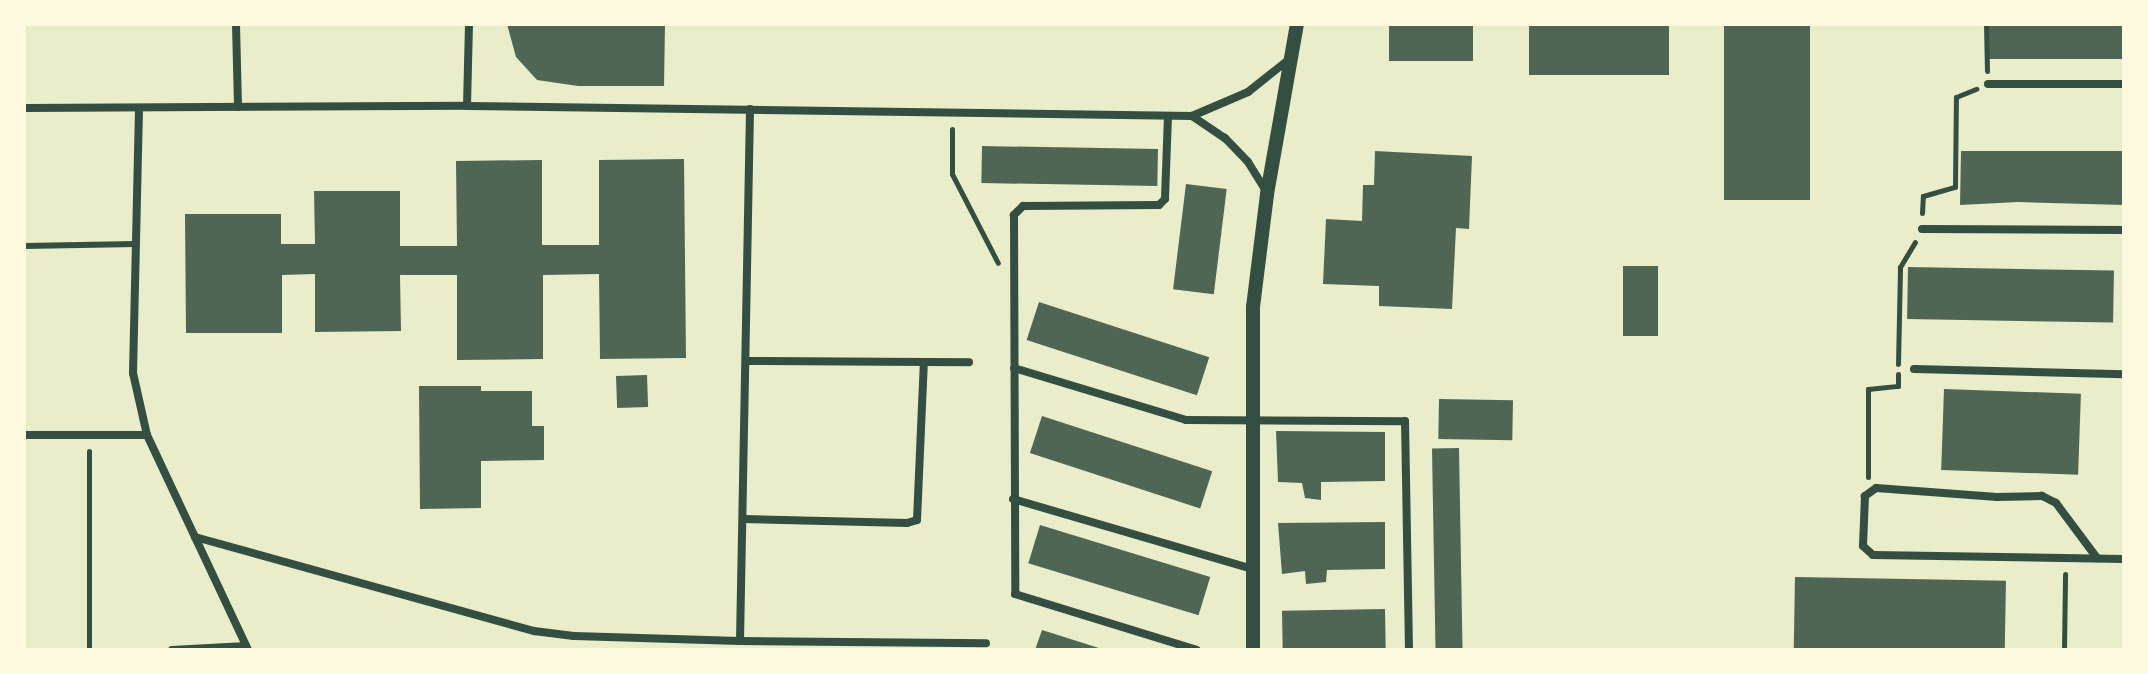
<!DOCTYPE html>
<html>
<head>
<meta charset="utf-8">
<style>
	body { margin:0 }
	#map { position:relative; width:2148px; height:674px; overflow:hidden; background:#e9edc9; font-family:"Golos Text",sans-serif }
	div>[style] { position:absolute }
	.building>* { inset:0; background:#4f6655; transform-origin:0 0 }
	.path>* { height:5px; margin:-2.5px; padding:0 2.5px; transform-origin:2.5px; border-radius:2.5px; background:#344e41 }
	.service>* { height:6px; margin:-3px; padding:0 3px; transform-origin:3px; border-radius:3px; background:#344e41 }
	.minor>* { height:8px; margin:-4px; padding:0 4px; transform-origin:4px; border-radius:4px; background:#344e41 }
	.tertiary>* { height:14px; margin:-7px; padding:0 7px; transform-origin:7px; border-radius:7px; background:#344e41 }
	span { translate:-50% -50%; white-space:nowrap; text-align:center; line-height:1.15; -webkit-text-stroke:8px #fefae0; paint-order:stroke }
	.frame { position:absolute; inset:0; border:26px solid #fefae0; pointer-events:none }
</style>
</head>
<body>
<div id="map">
	<div class="building">
		<div style="clip-path:polygon(507px 24px,665px 24px,664px 86px,578px 86px,537px 80px,516px 57px)"></div>
		<div style="left:1389px;top:24px;width:84px;height:37px"></div>
		<div style="left:1529px;top:24px;width:140px;height:51px"></div>
		<div style="left:1724px;top:24px;width:86px;height:176px"></div>
		<div style="left:1989px;top:24px;width:135px;height:35px"></div>
		<div style="left:982px;top:146px;width:176px;height:37px;rotate:1deg"></div>
		<div style="clip-path:polygon(1375px 151px,1472px 156px,1469px 229px,1456px 228px,1452px 309px,1379px 306px,1379px 286px,1323px 284px,1326px 219px,1362px 221px,1363px 185px,1374px 185px)"></div>
		<div style="clip-path:polygon(1961px 151px,2124px 151px,2124px 205px,2018px 202px,1960px 205px)"></div>
		<div style="clip-path:polygon(684px 159px,686px 358px,600px 359px,599px 274px,543px 275px,543px 359px,457px 360px,457px 275px,400px 275px,401px 331px,315px 332px,315px 274px,282px 275px,282px 333px,186px 333px,185px 214px,281px 214px,281px 244px,315px 244px,314px 191px,400px 191px,400px 246px,457px 246px,456px 161px,542px 160px,542px 245px,599px 245px,599px 160px)"></div>
		<div style="left:1186px;top:184px;width:41px;height:106px;rotate:7deg"></div>
		<div style="left:1623px;top:266px;width:35px;height:70px"></div>
		<div style="left:1908px;top:267px;width:206px;height:52px;rotate:1deg"></div>
		<div style="left:1039px;top:302px;width:179px;height:40px;rotate:18deg"></div>
		<div style="left:647px;top:375px;width:32px;height:31px;rotate:88deg"></div>
		<div style="clip-path:polygon(419px 386px,481px 386px,481px 391px,532px 391px,532px 426px,544px 426px,544px 460px,481px 461px,481px 508px,420px 509px)"></div>
		<div style="left:1944px;top:389px;width:137px;height:81px;rotate:2deg"></div>
		<div style="left:1439px;top:399px;width:74px;height:40px;rotate:1deg"></div>
		<div style="left:1042px;top:416px;width:179px;height:39px;rotate:18deg"></div>
		<div style="clip-path:polygon(1276px 431px,1385px 432px,1385px 481px,1321px 482px,1321px 500px,1305px 498px,1302px 483px,1278px 482px)"></div>
		<div style="left:1459px;top:448px;width:202px;height:27px;rotate:89deg"></div>
		<div style="clip-path:polygon(1385px 522px,1385px 569px,1327px 570px,1326px 582px,1306px 584px,1305px 571px,1282px 574px,1278px 523px)"></div>
		<div style="left:1040px;top:525px;width:178px;height:40px;rotate:17deg"></div>
		<div style="left:1795px;top:577px;width:211px;height:73px;rotate:1deg"></div>
		<div style="left:1385px;top:609px;width:41px;height:103px;rotate:89deg"></div>
		<div style="clip-path:polygon(1042px 630px,1102px 649px,1102px 650px,1035px 650px)"></div>
	</div>
	<div class="path">
		<div style="left:1986px;top:24px;width:47px;rotate:88.8deg"></div>
		<div style="left:952px;top:129px;width:45px;rotate:90deg"></div>
		<div style="left:952px;top:174px;width:100px;rotate:62.7deg"></div>
		<div style="left:1922px;top:213px;width:17px;rotate:-87deg"></div>
		<div style="left:1923px;top:196px;width:33px;rotate:-16deg"></div>
		<div style="left:1955px;top:187px;width:90px;rotate:-89.4deg"></div>
		<div style="left:1956px;top:97px;width:22px;rotate:-22deg"></div>
		<div style="left:1898px;top:364px;width:97px;rotate:-88.8deg"></div>
		<div style="left:1900px;top:267px;width:29px;rotate:-59deg"></div>
		<div style="left:1868px;top:477px;width:88px;rotate:-90deg"></div>
		<div style="left:1868px;top:389px;width:30px;rotate:-6deg"></div>
		<div style="left:1898px;top:386px;width:12px;rotate:-90deg"></div>
		<div style="left:89px;top:650px;width:199px;rotate:-90deg"></div>
		<div style="left:2064px;top:650px;width:76px;rotate:-89.2deg"></div>
	</div>
	<div class="service">
		<div style="left:24px;top:246px;width:112px;rotate:-1deg"></div>
	</div>
	<div class="minor">
		<div style="left:236px;top:24px;width:83px;rotate:88.6deg"></div>
		<div style="left:1988px;top:84px;width:136px"></div>
		<div style="left:467px;top:106px;width:82px;rotate:-88.6deg"></div>
		<div style="left:24px;top:108px;width:443px;rotate:-0.3deg"></div>
		<div style="left:467px;top:106px;width:725px;rotate:0.79deg"></div>
		<div style="left:1192px;top:116px;width:61px;rotate:-23.2deg"></div>
		<div style="left:1248px;top:92px;width:56px;rotate:-38.5deg"></div>
		<div style="left:139px;top:109px;width:264px;rotate:91.3deg"></div>
		<div style="left:133px;top:373px;width:64px;rotate:77.3deg"></div>
		<div style="left:147px;top:435px;width:238px;rotate:64.8deg"></div>
		<div style="left:1168px;top:116px;width:83px;rotate:92.1deg"></div>
		<div style="left:1165px;top:199px;width:8px;rotate:135deg"></div>
		<div style="left:1159px;top:205px;width:136px;rotate:179.6deg"></div>
		<div style="left:1023px;top:206px;width:13px;rotate:135deg"></div>
		<div style="left:1014px;top:215px;width:379px;rotate:89.8deg"></div>
		<div style="left:1015px;top:594px;width:190px;rotate:17.1deg"></div>
		<div style="left:1192px;top:116px;width:40px;rotate:34deg"></div>
		<div style="left:1225px;top:138px;width:33px;rotate:46deg"></div>
		<div style="left:1248px;top:162px;width:36px;rotate:58deg"></div>
		<div style="left:1922px;top:229px;width:202px;rotate:0.3deg"></div>
		<div style="left:747px;top:361px;width:222px;rotate:0.3deg"></div>
		<div style="left:1014px;top:368px;width:180px;rotate:16.8deg"></div>
		<div style="left:1186px;top:420px;width:219px;rotate:0.3deg"></div>
		<div style="left:1405px;top:421px;width:229px;rotate:89deg"></div>
		<div style="left:1914px;top:369px;width:210px;rotate:1.4deg"></div>
		<div style="left:24px;top:435px;width:123px"></div>
		<div style="left:1013px;top:499px;width:250px;rotate:16.3deg"></div>
		<div style="left:743px;top:519px;width:164px;rotate:1.4deg"></div>
		<div style="left:907px;top:523px;width:10px;rotate:-17deg"></div>
		<div style="left:917px;top:520px;width:158px;rotate:-87.5deg"></div>
		<div style="left:195px;top:537px;width:352px;rotate:15.5deg"></div>
		<div style="left:534px;top:631px;width:40px;rotate:7.1deg"></div>
		<div style="left:574px;top:636px;width:166px;rotate:1.7deg"></div>
		<div style="left:740px;top:641px;width:246px;rotate:0.5deg"></div>
		<div style="left:2097px;top:558px;width:69px;rotate:-126.7deg"></div>
		<div style="left:2056px;top:503px;width:16px;rotate:-153deg"></div>
		<div style="left:2042px;top:496px;width:45px;rotate:178.7deg"></div>
		<div style="left:1997px;top:497px;width:121px;rotate:-175.7deg"></div>
		<div style="left:1876px;top:488px;width:14px;rotate:144deg"></div>
		<div style="left:1865px;top:496px;width:50px;rotate:92.3deg"></div>
		<div style="left:1863px;top:546px;width:13px;rotate:42deg"></div>
		<div style="left:1873px;top:555px;width:251px;rotate:0.9deg"></div>
		<div style="left:740px;top:641px;width:532px;rotate:-88.92deg"></div>
		<div style="left:172px;top:650px;width:74px;rotate:-3.1deg"></div>
	</div>
	<div class="tertiary">
		<div style="left:1253px;top:650px;width:343px;rotate:-90deg"></div>
		<div style="left:1253px;top:307px;width:114px;rotate:-82.9deg"></div>
		<div style="left:1267px;top:194px;width:173px;rotate:-80deg"></div>
	</div>
	<div class="frame"></div>
</div>
</body>
</html>
